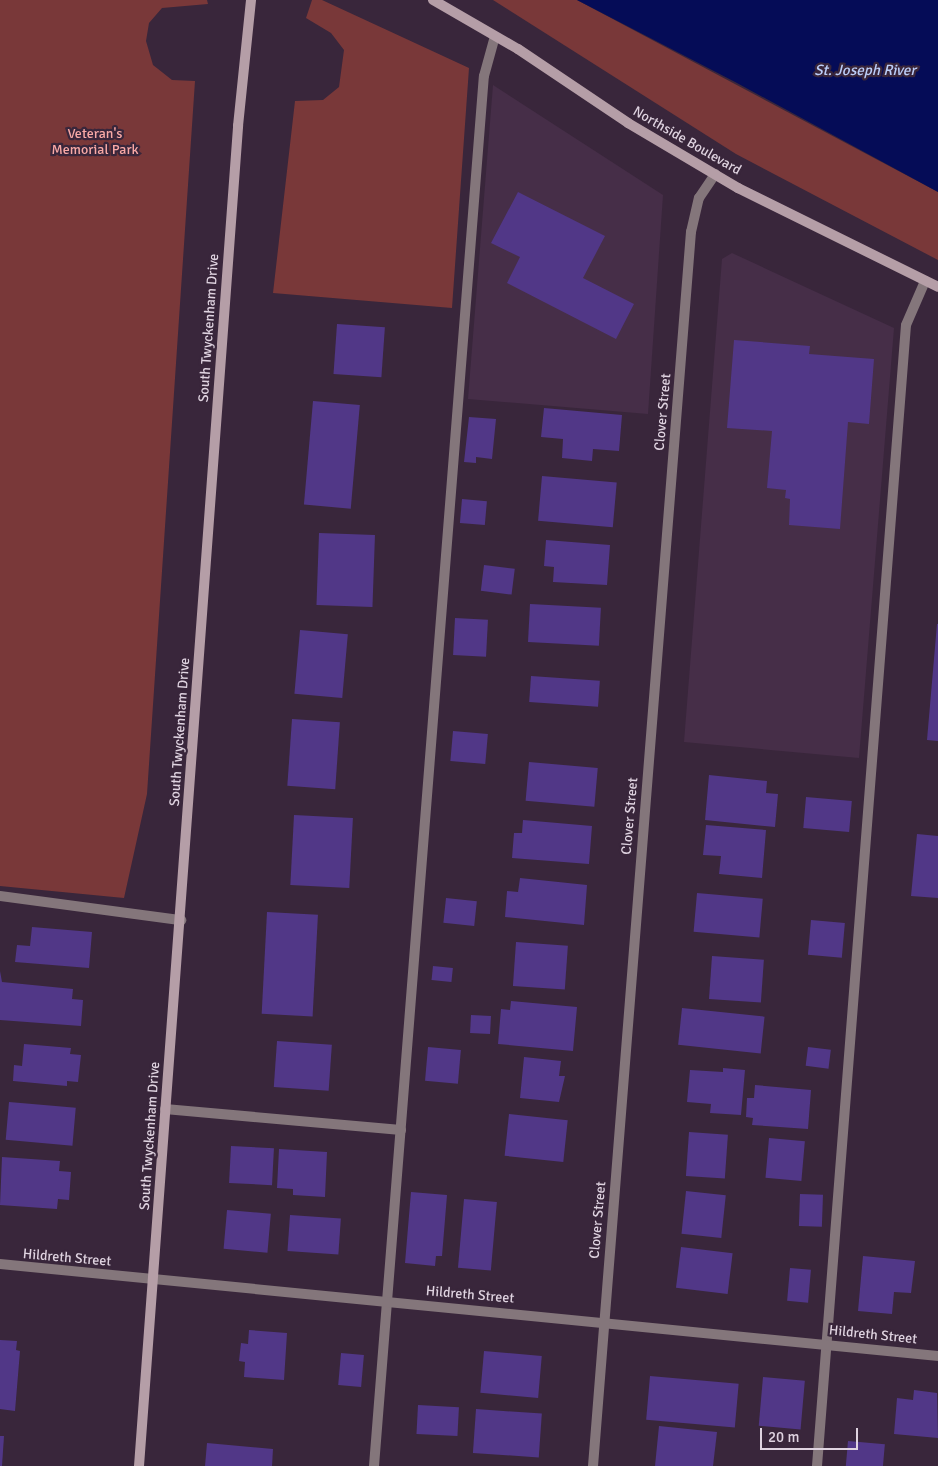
<!DOCTYPE html>
<html>
<head>
<meta charset="utf-8">
<style>
	body { margin:0 }
	#map { position:relative; width:938px; height:1466px; overflow:hidden; background:#39263b; font-family:Signika,sans-serif }
	div>[style] { position:absolute }
	.built>* { inset:0; background:#462e48 }
	.green>* { inset:0; background:#793839 }
	.water>* { inset:0; background:#050c57 }
	.building>* { inset:0; background:#513787; transform-origin:0 0 }
	.lane>* { height:10px; margin:-5px; padding:0 5px; transform-origin:5px; border-radius:5px; background:#84767b }
	.street>* { height:10px; margin:-5px; padding:0 5px; transform-origin:5px; border-radius:5px; background:#84767b }
	.secondary>* { height:10px; margin:-5px; padding:0 5px; transform-origin:5px; border-radius:5px; background:#b59ea7 }
	span { translate:-50% -50%; white-space:nowrap; text-align:center; line-height:1.15; -webkit-text-stroke:4.5px #39263b; paint-order:stroke }
	.park-label { font-size:14px; color:#f9a9a6 }
	.street-label { font-size:14px; color:#dfd3e0 }
	.water-label { font-size:15px; color:#bbcdf8; font-style:italic }
	.scale { position:absolute; left:760px; top:1428px; width:98px; height:22px; box-sizing:border-box; border:2px solid #dfd3e0; border-top:0; padding-left:6px; font-size:15px; line-height:18px; white-space:nowrap; color:#dfd3e0; -webkit-text-stroke:4px #39263b; paint-order:stroke }
</style>
</head>
<body>
<div id="map">
	<div class="built">
		<div style="clip-path:polygon(493px 85px,663px 195px,648px 414px,468px 399px)"></div>
		<div style="clip-path:polygon(732px 253px,894px 328px,859px 758px,684px 742px,722px 259px)"></div>
	</div>
	<div class="green">
		<div style="clip-path:polygon(0 0,207px 0,208px 4px,162px 8px,149px 23px,146px 41px,153px 65px,172px 80px,195px 81px,147px 794px,124px 898px,0 886px)"></div>
		<div style="clip-path:polygon(312px 0,322px 0,469px 68px,452px 308px,273px 293px,295px 101px,323px 100px,339px 87px,344px 50px,331px 33px,306px 18px)"></div>
		<div style="clip-path:polygon(493px 0,577px 0,938px 192px,938px 260px,736px 154px)"></div>
	</div>
	<div class="water">
		<div style="clip-path:polygon(577px 0,938px 0,938px 192px,737px 83px)"></div>
	</div>
	<div class="building">
		<div style="clip-path:polygon(518px 192px,605px 236px,583px 278px,634px 304px,616px 339px,507px 283px,520px 257px,491px 243px)"></div>
		<div style="left:337px;top:324px;width:48px;height:50px;rotate:4deg"></div>
		<div style="clip-path:polygon(734px 340px,810px 346px,809px 354px,874px 359px,869px 424px,848px 422px,840px 529px,789px 525px,790px 499px,785px 498px,786px 490px,767px 488px,772px 431px,727px 428px)"></div>
		<div style="left:313px;top:401px;width:47px;height:104px;rotate:5deg"></div>
		<div style="clip-path:polygon(544px 408px,622px 415px,619px 451px,593px 449px,592px 461px,562px 458px,563px 439px,541px 437px)"></div>
		<div style="clip-path:polygon(469px 417px,496px 419px,492px 459px,476px 457px,476px 463px,464px 462px)"></div>
		<div style="left:542px;top:476px;width:75px;height:45px;rotate:5deg"></div>
		<div style="left:462px;top:499px;width:25px;height:24px;rotate:5deg"></div>
		<div style="left:319px;top:533px;width:56px;height:72px;rotate:2deg"></div>
		<div style="clip-path:polygon(546px 540px,610px 545px,607px 585px,553px 582px,554px 567px,544px 566px)"></div>
		<div style="left:484px;top:565px;width:31px;height:26px;rotate:7deg"></div>
		<div style="left:530px;top:604px;width:71px;height:38px;rotate:3deg"></div>
		<div style="left:455px;top:618px;width:33px;height:37px;rotate:3deg"></div>
		<div style="clip-path:polygon(937px 624px,938px 624px,938px 741px,927px 740px)"></div>
		<div style="left:300px;top:630px;width:48px;height:64px;rotate:5deg"></div>
		<div style="left:531px;top:676px;width:69px;height:26px;rotate:4deg"></div>
		<div style="left:292px;top:719px;width:48px;height:67px;rotate:4deg"></div>
		<div style="left:453px;top:731px;width:35px;height:30px;rotate:5deg"></div>
		<div style="left:529px;top:762px;width:69px;height:39px;rotate:5deg"></div>
		<div style="clip-path:polygon(709px 775px,767px 781px,766px 793px,778px 794px,775px 827px,705px 820px)"></div>
		<div style="left:806px;top:797px;width:46px;height:31px;rotate:5deg"></div>
		<div style="left:294px;top:815px;width:59px;height:70px;rotate:3deg"></div>
		<div style="clip-path:polygon(523px 820px,592px 826px,589px 864px,512px 858px,514px 833px,522px 833px)"></div>
		<div style="clip-path:polygon(706px 825px,766px 830px,762px 878px,719px 874px,721px 856px,703px 855px)"></div>
		<div style="clip-path:polygon(917px 834px,938px 836px,938px 898px,911px 896px)"></div>
		<div style="clip-path:polygon(520px 878px,587px 885px,584px 925px,505px 917px,507px 891px,518px 892px)"></div>
		<div style="left:697px;top:893px;width:66px;height:39px;rotate:5deg"></div>
		<div style="left:446px;top:898px;width:31px;height:25px;rotate:6deg"></div>
		<div style="left:267px;top:912px;width:51px;height:102px;rotate:3deg"></div>
		<div style="left:811px;top:920px;width:34px;height:35px;rotate:5deg"></div>
		<div style="clip-path:polygon(32px 927px,92px 932px,89px 968px,15px 962px,17px 945px,30px 946px)"></div>
		<div style="left:516px;top:942px;width:52px;height:44px;rotate:4deg"></div>
		<div style="left:712px;top:956px;width:52px;height:43px;rotate:4deg"></div>
		<div style="left:433px;top:966px;width:20px;height:14px;rotate:6deg"></div>
		<div style="clip-path:polygon(0 971px,2px 982px,73px 989px,72px 999px,83px 1000px,81px 1026px,0 1020px)"></div>
		<div style="clip-path:polygon(511px 1001px,577px 1007px,573px 1051px,498px 1044px,501px 1009px,510px 1010px)"></div>
		<div style="left:682px;top:1008px;width:83px;height:37px;rotate:6deg"></div>
		<div style="left:471px;top:1015px;width:20px;height:18px;rotate:3deg"></div>
		<div style="left:277px;top:1041px;width:55px;height:46px;rotate:4deg"></div>
		<div style="clip-path:polygon(24px 1044px,71px 1048px,70px 1054px,81px 1055px,78px 1082px,67px 1081px,67px 1086px,13px 1081px,14px 1065px,22px 1066px)"></div>
		<div style="left:428px;top:1047px;width:33px;height:34px;rotate:5deg"></div>
		<div style="left:808px;top:1047px;width:23px;height:19px;rotate:7deg"></div>
		<div style="clip-path:polygon(524px 1057px,561px 1061px,559px 1076px,565px 1076px,559px 1102px,520px 1098px)"></div>
		<div style="clip-path:polygon(723px 1068px,745px 1070px,741px 1115px,710px 1113px,711px 1104px,687px 1102px,690px 1070px,723px 1072px)"></div>
		<div style="clip-path:polygon(755px 1085px,811px 1090px,808px 1129px,752px 1125px,753px 1118px,746px 1117px,747px 1098px,754px 1098px)"></div>
		<div style="left:9px;top:1102px;width:67px;height:38px;rotate:5deg"></div>
		<div style="left:509px;top:1114px;width:59px;height:42px;rotate:6deg"></div>
		<div style="left:689px;top:1132px;width:39px;height:44px;rotate:4deg"></div>
		<div style="left:769px;top:1138px;width:36px;height:40px;rotate:5deg"></div>
		<div style="left:231px;top:1146px;width:43px;height:37px;rotate:3deg"></div>
		<div style="clip-path:polygon(279px 1149px,327px 1152px,325px 1197px,293px 1195px,293px 1189px,277px 1188px)"></div>
		<div style="clip-path:polygon(2px 1157px,60px 1161px,59px 1171px,71px 1172px,69px 1200px,58px 1199px,57px 1209px,0 1205px)"></div>
		<div style="left:686px;top:1191px;width:40px;height:43px;rotate:6deg"></div>
		<div style="clip-path:polygon(411px 1192px,447px 1195px,442px 1256px,436px 1256px,435px 1266px,405px 1263px)"></div>
		<div style="left:800px;top:1194px;width:23px;height:32px;rotate:2deg"></div>
		<div style="left:464px;top:1199px;width:33px;height:69px;rotate:5deg"></div>
		<div style="left:227px;top:1210px;width:44px;height:39px;rotate:5deg"></div>
		<div style="left:290px;top:1215px;width:51px;height:36px;rotate:4deg"></div>
		<div style="left:681px;top:1247px;width:52px;height:41px;rotate:7deg"></div>
		<div style="clip-path:polygon(863px 1256px,915px 1261px,911px 1293px,894px 1292px,892px 1314px,858px 1311px)"></div>
		<div style="left:790px;top:1268px;width:21px;height:33px;rotate:5deg"></div>
		<div style="clip-path:polygon(249px 1330px,287px 1333px,284px 1380px,244px 1377px,245px 1362px,239px 1361px,241px 1343px,248px 1344px)"></div>
		<div style="clip-path:polygon(0 1340px,17px 1341px,16px 1350px,20px 1351px,15px 1411px,0 1409px)"></div>
		<div style="left:484px;top:1351px;width:58px;height:42px;rotate:5deg"></div>
		<div style="left:341px;top:1353px;width:23px;height:32px;rotate:5deg"></div>
		<div style="left:650px;top:1376px;width:89px;height:44px;rotate:5deg"></div>
		<div style="left:763px;top:1377px;width:42px;height:49px;rotate:5deg"></div>
		<div style="clip-path:polygon(914px 1390px,937px 1393px,938px 1438px,894px 1434px,897px 1398px,913px 1400px)"></div>
		<div style="left:418px;top:1405px;width:41px;height:29px;rotate:3deg"></div>
		<div style="left:476px;top:1409px;width:66px;height:44px;rotate:4deg"></div>
		<div style="clip-path:polygon(659px 1426px,717px 1432px,713px 1466px,655px 1466px)"></div>
		<div style="clip-path:polygon(0 1436px,4px 1436px,2px 1466px,0 1466px)"></div>
		<div style="left:848px;top:1441px;width:37px;height:25px;rotate:5deg"></div>
		<div style="clip-path:polygon(207px 1443px,273px 1449px,272px 1466px,205px 1466px)"></div>
	</div>
	<div class="lane">
		<div style="left:0;top:896px;width:183px;rotate:7.6deg"></div>
		<div style="left:165px;top:1109px;width:237px;rotate:5.1deg"></div>
		<div style="left:374px;top:1466px;width:1394px;rotate:-85.48deg"></div>
		<div style="left:484px;top:76px;width:41px;rotate:-74.6deg"></div>
		<div style="left:817px;top:1466px;width:1144px;rotate:-85.54deg"></div>
		<div style="left:906px;top:325px;width:48px;rotate:-66.6deg"></div>
	</div>
	<div class="street">
		<div style="left:0;top:1264px;width:943px;rotate:5.6deg"></div>
		<div style="left:593px;top:1466px;width:1238px;rotate:-85.46deg"></div>
		<div style="left:691px;top:232px;width:35px;rotate:-77deg"></div>
		<div style="left:699px;top:198px;width:29px;rotate:-56deg"></div>
	</div>
	<div class="secondary">
		<div style="left:433px;top:0;width:98px;rotate:30deg"></div>
		<div style="left:518px;top:49px;width:133px;rotate:33.9deg"></div>
		<div style="left:628px;top:123px;width:128px;rotate:30.6deg"></div>
		<div style="left:738px;top:188px;width:223px;rotate:26.3deg"></div>
		<div style="left:139px;top:1466px;width:1344px;rotate:-85.77deg"></div>
		<div style="left:238px;top:126px;width:127px;rotate:-84.1deg"></div>
	</div>
	<div class="park-label">
		<span style="left:95px;top:142px">Veteran's<br>Memorial Park</span>
	</div>
	<div class="street-label">
		<span style="left:687px;top:141px;rotate:30deg">Northside Boulevard</span>
		<span style="left:209px;top:328px;rotate:-86deg">South Twyckenham Drive</span>
		<span style="left:663px;top:412px;rotate:-85deg">Clover Street</span>
		<span style="left:180px;top:732px;rotate:-86deg">South Twyckenham Drive</span>
		<span style="left:630px;top:816px;rotate:-85deg">Clover Street</span>
		<span style="left:150px;top:1136px;rotate:-86deg">South Twyckenham Drive</span>
		<span style="left:598px;top:1220px;rotate:-85deg">Clover Street</span>
		<span style="left:67px;top:1258px;rotate:5deg">Hildreth Street</span>
		<span style="left:470px;top:1295px;rotate:5deg">Hildreth Street</span>
		<span style="left:873px;top:1335px;rotate:6deg">Hildreth Street</span>
	</div>
	<div class="water-label">
		<span style="left:865px;top:71px">St. Joseph River</span>
	</div>
	<div class="scale">20 m</div>
</div>
</body>
</html>
